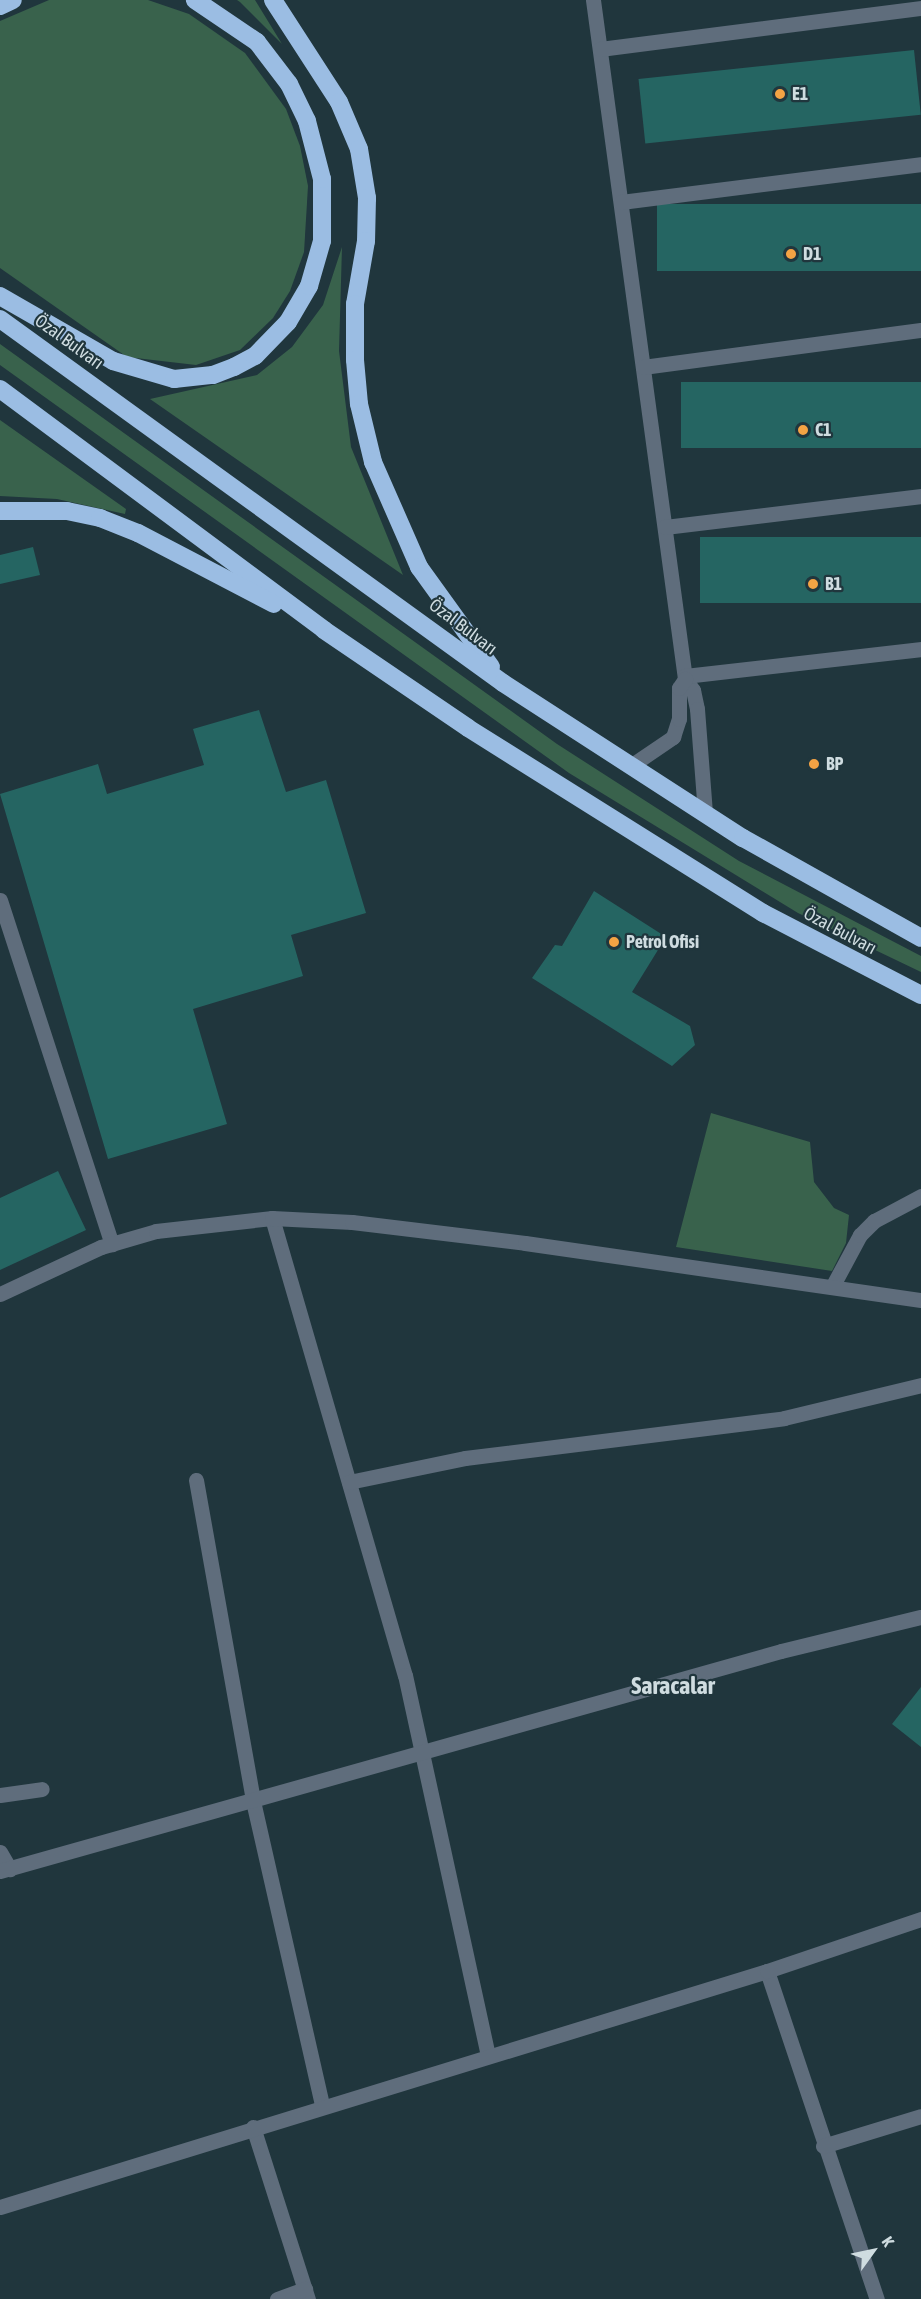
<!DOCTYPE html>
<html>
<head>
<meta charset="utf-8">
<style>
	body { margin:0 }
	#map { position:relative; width:921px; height:2299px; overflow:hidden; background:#20363d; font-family:"Asap Condensed",sans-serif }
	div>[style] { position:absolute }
	.green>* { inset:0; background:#39624c }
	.building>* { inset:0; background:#256562; transform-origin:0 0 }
	.minor>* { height:15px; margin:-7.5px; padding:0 7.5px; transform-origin:7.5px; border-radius:7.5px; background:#5f6d7c }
	.highway>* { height:18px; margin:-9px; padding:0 9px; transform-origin:9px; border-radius:9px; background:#9bbde3 }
	.dots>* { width:16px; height:16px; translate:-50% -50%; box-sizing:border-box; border:3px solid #20363d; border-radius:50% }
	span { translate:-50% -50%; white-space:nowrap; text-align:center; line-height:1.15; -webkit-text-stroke:4.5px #20363d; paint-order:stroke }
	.poi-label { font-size:18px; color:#cfdce0; font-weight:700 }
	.left { translate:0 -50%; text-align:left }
	.street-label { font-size:18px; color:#cfdce0 }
	.district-label { font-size:24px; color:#cfdce0; font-weight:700 }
	.north { position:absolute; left:843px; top:2221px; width:60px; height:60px; -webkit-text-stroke:4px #20363d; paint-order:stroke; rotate:57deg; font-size:16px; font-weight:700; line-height:24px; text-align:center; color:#cfdce0 }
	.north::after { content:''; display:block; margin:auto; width:21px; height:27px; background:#cfdce0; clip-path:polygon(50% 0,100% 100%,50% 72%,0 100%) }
</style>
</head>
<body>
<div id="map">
	<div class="green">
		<div style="clip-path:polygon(49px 0,148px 0,189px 14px,245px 53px,286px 109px,300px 146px,308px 186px,304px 252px,290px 291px,273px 318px,240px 350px,196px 365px,127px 357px,0 268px,0 21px)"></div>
		<div style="clip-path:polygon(237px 0,255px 0,282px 44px,240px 2px)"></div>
		<div style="clip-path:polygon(342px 247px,339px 351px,351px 447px,403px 575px,150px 399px,257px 375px,292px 347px,323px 305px)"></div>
		<div style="clip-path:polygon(0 344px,557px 744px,739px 861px,921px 956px,921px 972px,798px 913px,569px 773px,0 365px)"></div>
		<div style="clip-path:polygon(0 420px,126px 509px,125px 514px,57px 499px,0 496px)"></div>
		<div style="clip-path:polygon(711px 1113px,810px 1142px,814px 1182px,834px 1208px,849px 1215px,846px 1243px,832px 1271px,676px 1247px)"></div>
	</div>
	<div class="building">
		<div style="left:914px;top:50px;width:65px;height:277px;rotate:84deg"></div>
		<div style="left:921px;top:204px;width:67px;height:264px;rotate:90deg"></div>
		<div style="left:921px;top:382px;width:66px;height:240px;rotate:90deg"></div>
		<div style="left:921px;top:537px;width:66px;height:221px;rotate:90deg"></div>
		<div style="clip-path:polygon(33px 547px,40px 575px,0 584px,0 555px)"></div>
		<div style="clip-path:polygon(259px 710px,286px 792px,326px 780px,366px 913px,291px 935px,303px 976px,193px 1009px,227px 1124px,108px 1159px,0 794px,98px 764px,107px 794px,204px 765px,193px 729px)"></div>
		<div style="clip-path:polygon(594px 891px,666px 937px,632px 992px,690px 1026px,695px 1045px,672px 1066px,532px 978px,555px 945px,562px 946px)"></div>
		<div style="clip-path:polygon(58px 1171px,86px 1230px,0 1270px,0 1198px)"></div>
		<div style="clip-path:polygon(921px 1687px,921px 1747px,892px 1724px)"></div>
	</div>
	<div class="minor">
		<div style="left:593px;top:0;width:685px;rotate:82.28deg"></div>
		<div style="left:685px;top:679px;width:14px;rotate:54deg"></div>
		<div style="left:693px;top:690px;width:19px;rotate:78deg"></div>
		<div style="left:697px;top:709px;width:105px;rotate:85.6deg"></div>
		<div style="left:600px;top:49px;width:324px;rotate:-7.3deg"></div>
		<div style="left:621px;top:202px;width:302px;rotate:-7.2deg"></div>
		<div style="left:643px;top:367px;width:280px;rotate:-7.6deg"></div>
		<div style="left:665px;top:527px;width:258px;rotate:-6.9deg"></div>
		<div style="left:685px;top:676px;width:238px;rotate:-6.5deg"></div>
		<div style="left:632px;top:765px;width:50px;rotate:-34.3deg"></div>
		<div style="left:673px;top:737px;width:19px;rotate:-72deg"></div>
		<div style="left:679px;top:719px;width:31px;rotate:-90deg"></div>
		<div style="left:679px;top:688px;width:11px;rotate:-56deg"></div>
		<div style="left:0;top:900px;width:362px;rotate:72deg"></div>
		<div style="left:272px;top:1218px;width:476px;rotate:73.8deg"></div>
		<div style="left:405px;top:1675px;width:390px;rotate:77.7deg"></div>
		<div style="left:832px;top:1287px;width:59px;rotate:-61.7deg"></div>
		<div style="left:860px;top:1235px;width:20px;rotate:-45deg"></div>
		<div style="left:874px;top:1221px;width:53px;rotate:-28deg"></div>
		<div style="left:0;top:1294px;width:111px;rotate:-25deg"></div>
		<div style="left:101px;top:1247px;width:57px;rotate:-16.2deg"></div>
		<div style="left:156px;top:1231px;width:117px;rotate:-6.4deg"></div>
		<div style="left:272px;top:1218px;width:80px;rotate:2.9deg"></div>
		<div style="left:352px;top:1222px;width:174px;rotate:6.9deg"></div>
		<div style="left:525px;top:1243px;width:400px;rotate:8.2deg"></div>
		<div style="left:196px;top:1480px;width:326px;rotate:79.9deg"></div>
		<div style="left:253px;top:1801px;width:312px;rotate:77.2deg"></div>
		<div style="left:349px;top:1482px;width:118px;rotate:-11.7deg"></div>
		<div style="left:465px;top:1458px;width:321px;rotate:-7.1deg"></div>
		<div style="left:784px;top:1418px;width:141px;rotate:-13.5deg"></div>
		<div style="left:0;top:1795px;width:42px;rotate:-8.1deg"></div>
		<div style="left:0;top:1852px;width:20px;rotate:60deg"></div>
		<div style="left:0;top:1871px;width:811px;rotate:-15.73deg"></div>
		<div style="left:781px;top:1651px;width:144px;rotate:-13.7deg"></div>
		<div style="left:767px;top:1971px;width:346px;rotate:71.5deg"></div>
		<div style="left:253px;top:2127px;width:181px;rotate:72.3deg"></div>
		<div style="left:823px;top:2146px;width:102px;rotate:-17deg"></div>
		<div style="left:0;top:2207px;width:802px;rotate:-17.1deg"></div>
		<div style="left:767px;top:1971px;width:163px;rotate:-18.7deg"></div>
		<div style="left:277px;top:2299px;width:30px;rotate:-20deg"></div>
	</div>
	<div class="highway">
		<div style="left:273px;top:0;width:121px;rotate:57.1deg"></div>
		<div style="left:339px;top:102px;width:51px;rotate:66.9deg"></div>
		<div style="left:359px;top:149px;width:50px;rotate:80.7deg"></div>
		<div style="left:367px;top:198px;width:43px;rotate:91.3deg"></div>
		<div style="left:366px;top:241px;width:64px;rotate:99.9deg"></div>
		<div style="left:355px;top:304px;width:56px;rotate:90deg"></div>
		<div style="left:355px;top:360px;width:44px;rotate:84.8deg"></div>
		<div style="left:359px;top:404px;width:60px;rotate:76.4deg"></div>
		<div style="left:373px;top:462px;width:115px;rotate:66.3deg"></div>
		<div style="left:419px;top:567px;width:123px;rotate:54.2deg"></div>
		<div style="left:0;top:6px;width:14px;rotate:-25deg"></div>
		<div style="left:0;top:296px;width:130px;rotate:29.9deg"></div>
		<div style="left:113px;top:361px;width:64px;rotate:16.4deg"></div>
		<div style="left:174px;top:379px;width:39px;rotate:-6deg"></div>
		<div style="left:213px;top:375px;width:22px;rotate:-21deg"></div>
		<div style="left:234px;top:367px;width:24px;rotate:-28deg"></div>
		<div style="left:255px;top:356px;width:47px;rotate:-45.9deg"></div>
		<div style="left:288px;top:322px;width:42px;rotate:-59.7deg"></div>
		<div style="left:309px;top:286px;width:47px;rotate:-73.9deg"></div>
		<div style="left:322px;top:241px;width:62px;rotate:-90deg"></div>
		<div style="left:322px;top:179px;width:60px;rotate:-104.5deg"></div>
		<div style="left:307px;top:121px;width:41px;rotate:-115.9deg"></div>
		<div style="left:289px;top:84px;width:53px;rotate:-127.3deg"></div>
		<div style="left:257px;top:42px;width:75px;rotate:-145.9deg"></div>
		<div style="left:0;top:319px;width:621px;rotate:35.89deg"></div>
		<div style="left:503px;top:683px;width:286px;rotate:32.9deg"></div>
		<div style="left:743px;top:838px;width:204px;rotate:29.3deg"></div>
		<div style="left:0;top:389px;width:404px;rotate:36.6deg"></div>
		<div style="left:324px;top:630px;width:174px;rotate:34.2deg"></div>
		<div style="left:468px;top:728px;width:348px;rotate:32.1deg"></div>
		<div style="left:763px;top:913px;width:178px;rotate:27.4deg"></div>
		<div style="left:0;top:511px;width:67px"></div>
		<div style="left:67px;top:511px;width:34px;rotate:12deg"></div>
		<div style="left:100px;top:518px;width:41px;rotate:21.5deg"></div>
		<div style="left:138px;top:533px;width:153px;rotate:27.6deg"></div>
	</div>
	<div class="dots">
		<div style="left:780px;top:94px;background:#f4a344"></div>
		<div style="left:791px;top:254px;background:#f4a344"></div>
		<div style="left:803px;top:430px;background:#f4a344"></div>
		<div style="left:813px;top:584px;background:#f4a344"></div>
		<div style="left:814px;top:764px;background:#f4a344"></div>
		<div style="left:614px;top:942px;background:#f4a344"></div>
	</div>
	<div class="poi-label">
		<span class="left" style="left:792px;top:94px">E1</span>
		<span class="left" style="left:803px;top:254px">D1</span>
		<span class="left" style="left:815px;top:430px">C1</span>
		<span class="left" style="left:825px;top:584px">B1</span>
		<span class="left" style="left:826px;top:764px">BP</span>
		<span class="left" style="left:626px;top:942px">Petrol Ofisi</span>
	</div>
	<div class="street-label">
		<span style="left:69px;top:342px;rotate:36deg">Özal Bulvarı</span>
		<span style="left:463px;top:627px;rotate:37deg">Özal Bulvarı</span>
		<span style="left:840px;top:931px;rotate:28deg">Özal Bulvarı</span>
	</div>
	<div class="district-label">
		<span style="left:673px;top:1686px">Saracalar</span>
	</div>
	<div class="north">K</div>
</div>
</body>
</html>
